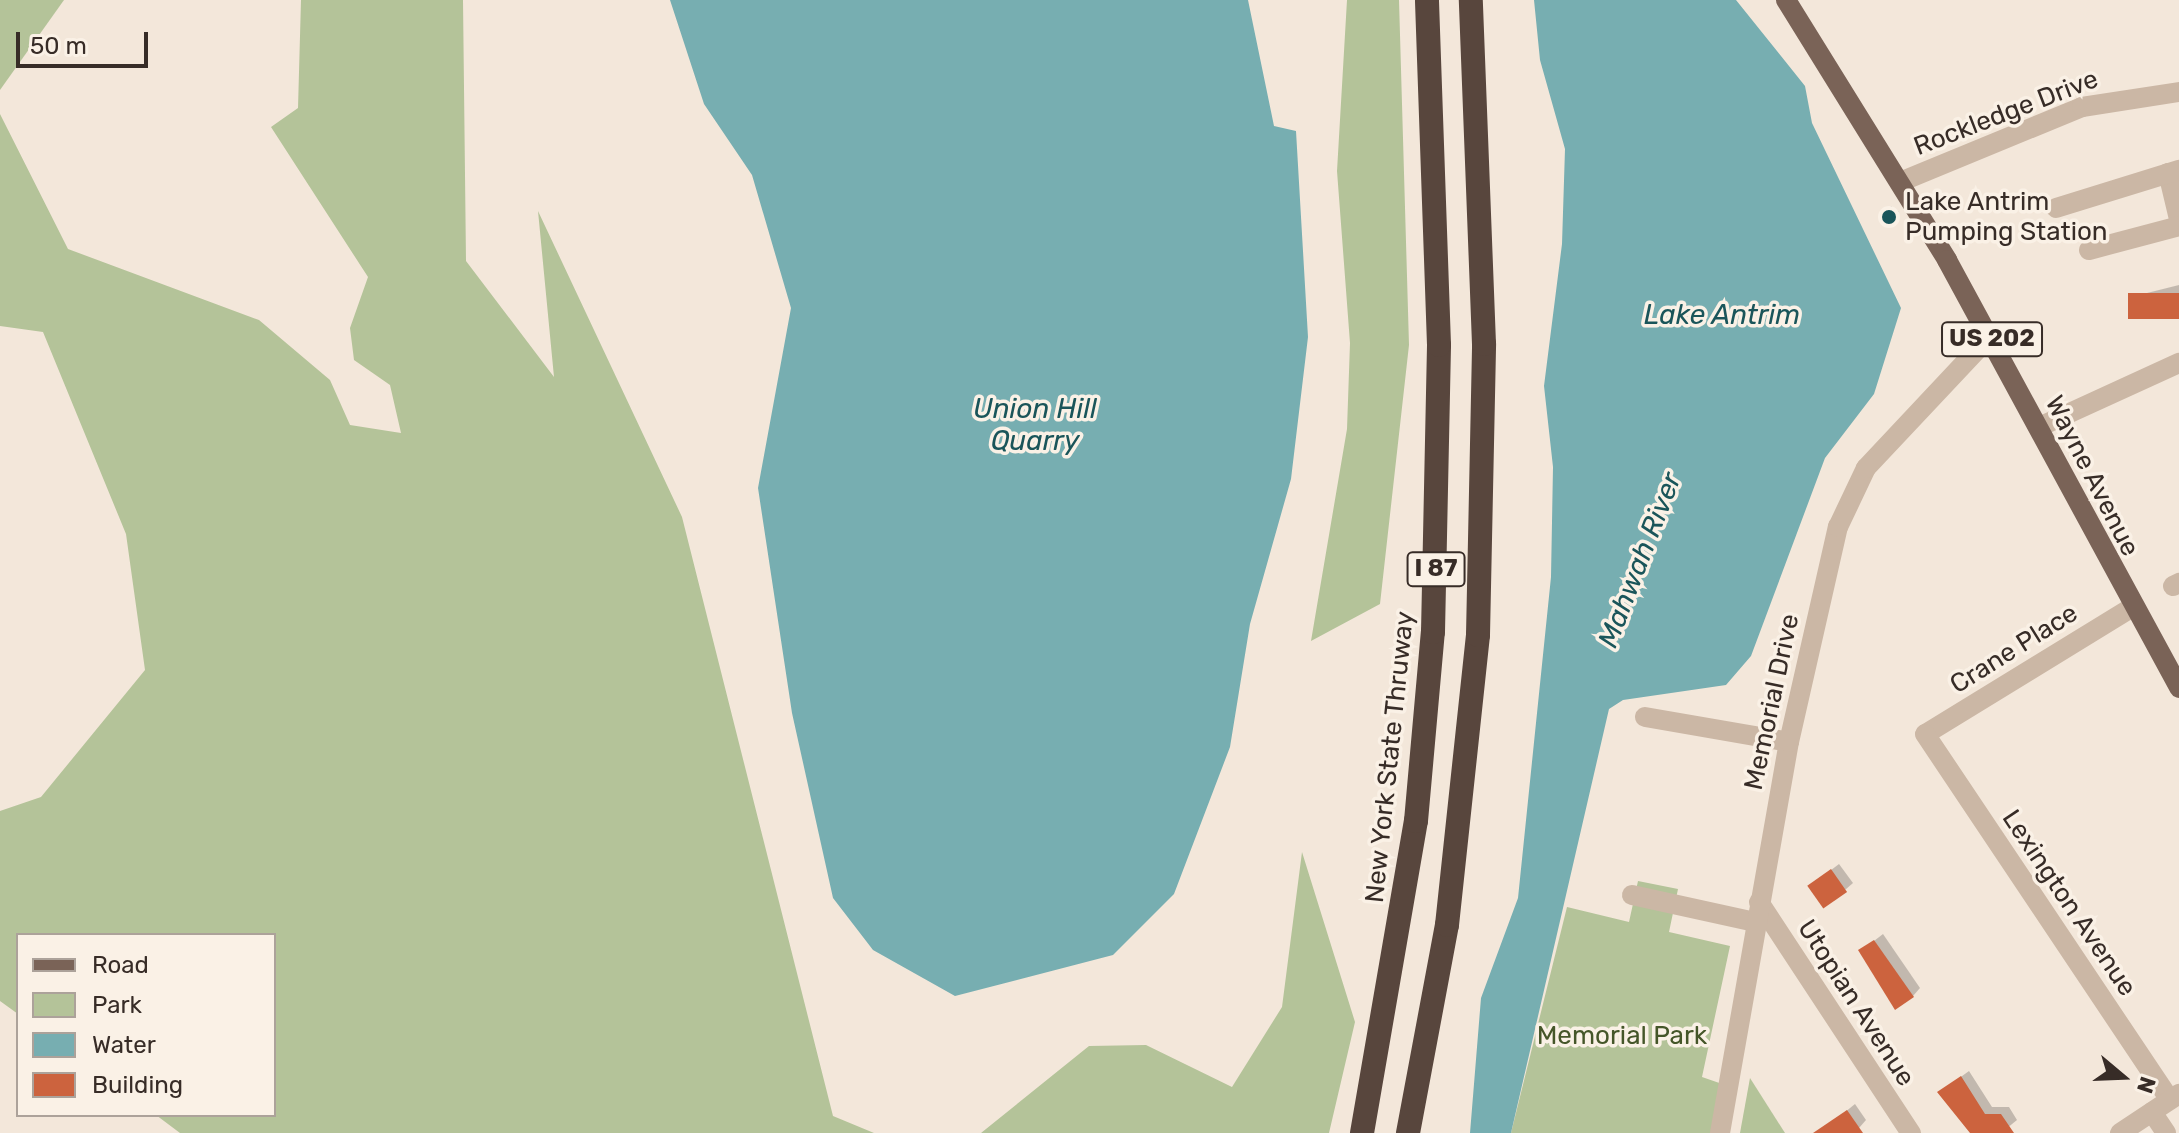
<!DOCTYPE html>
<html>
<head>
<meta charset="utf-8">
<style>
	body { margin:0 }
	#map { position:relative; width:2179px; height:1133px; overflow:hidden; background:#f3e7da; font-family:Rubik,sans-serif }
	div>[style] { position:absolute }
	.green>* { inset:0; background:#b4c399 }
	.water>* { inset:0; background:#77aeb1 }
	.shadow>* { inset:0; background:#0003 }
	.building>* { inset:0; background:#cc633e; transform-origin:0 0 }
	.minor>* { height:20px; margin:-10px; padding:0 10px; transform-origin:10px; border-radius:10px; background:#cbb7a5 }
	.major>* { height:20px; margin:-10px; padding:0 10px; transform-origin:10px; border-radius:10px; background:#7a6357 }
	.highway>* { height:24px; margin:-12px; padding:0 12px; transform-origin:12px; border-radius:12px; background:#58463d }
	.dots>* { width:22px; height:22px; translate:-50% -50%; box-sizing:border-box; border:4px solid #faf1e6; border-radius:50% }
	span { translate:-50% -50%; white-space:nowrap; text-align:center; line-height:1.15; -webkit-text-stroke:7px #faf1e6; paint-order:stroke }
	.shield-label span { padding:2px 6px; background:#faf1e6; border:2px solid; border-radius:6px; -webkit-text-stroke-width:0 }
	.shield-label { font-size:24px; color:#372c27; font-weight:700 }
	.street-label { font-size:26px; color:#372c27 }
	.poi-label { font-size:26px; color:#372c27 }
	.left { translate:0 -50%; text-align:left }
	.park-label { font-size:26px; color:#455629 }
	.water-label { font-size:28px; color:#1a555a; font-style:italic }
	.legend { position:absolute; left:16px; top:933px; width:260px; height:184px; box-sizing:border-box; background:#faf1e6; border:2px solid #aca29a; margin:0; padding:10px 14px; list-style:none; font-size:24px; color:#372c27 }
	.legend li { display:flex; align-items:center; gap:16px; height:40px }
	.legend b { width:40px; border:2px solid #aca29a }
	.north { position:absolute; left:2083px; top:1037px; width:80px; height:80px; -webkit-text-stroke:6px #faf1e6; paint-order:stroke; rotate:109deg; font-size:22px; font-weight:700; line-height:32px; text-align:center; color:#372c27 }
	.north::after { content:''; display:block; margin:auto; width:28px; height:36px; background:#372c27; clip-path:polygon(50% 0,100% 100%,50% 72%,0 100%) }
	.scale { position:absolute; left:16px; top:32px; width:132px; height:36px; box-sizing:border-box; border:4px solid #372c27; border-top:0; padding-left:10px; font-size:24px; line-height:28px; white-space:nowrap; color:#372c27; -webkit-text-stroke:6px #faf1e6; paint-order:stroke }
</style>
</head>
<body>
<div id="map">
	<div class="green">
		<div style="clip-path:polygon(0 0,64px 0,0 90px)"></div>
		<div style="clip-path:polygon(301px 0,463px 0,466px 261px,554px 377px,538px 211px,682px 517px,833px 1116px,874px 1133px,180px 1133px,156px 1115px,274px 1115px,274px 935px,18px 935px,18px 1014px,0 1001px,0 811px,41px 797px,145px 670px,126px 534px,43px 332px,0 326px,0 114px,68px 249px,259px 320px,330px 380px,350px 425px,401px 433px,390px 385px,354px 360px,350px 328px,368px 277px,271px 127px,298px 108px)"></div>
		<div style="clip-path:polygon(1347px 0,1399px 0,1409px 345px,1380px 604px,1311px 641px,1347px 429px,1350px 343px,1337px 171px)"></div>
		<div style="clip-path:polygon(1302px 852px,1355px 1022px,1329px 1133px,981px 1133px,1089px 1046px,1146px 1045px,1232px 1087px,1282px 1007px)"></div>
		<div style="clip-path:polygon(1638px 881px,1678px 889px,1669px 932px,1730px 946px,1702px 1077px,1728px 1086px,1720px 1133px,1511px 1133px,1567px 907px,1629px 922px)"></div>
		<div style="clip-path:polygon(1750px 1078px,1785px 1133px,1740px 1133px)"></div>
	</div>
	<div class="water">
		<div style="clip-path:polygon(670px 0,1248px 0,1274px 126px,1296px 131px,1308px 337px,1291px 479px,1250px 624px,1230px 747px,1174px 894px,1113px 955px,955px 996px,873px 950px,833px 898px,792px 713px,758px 488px,791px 308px,752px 175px,704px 104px)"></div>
		<div style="clip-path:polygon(1534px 0,1736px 0,1805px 86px,1812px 123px,1901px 308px,1874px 394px,1825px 458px,1751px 656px,1726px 685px,1623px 700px,1609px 709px,1511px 1133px,1470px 1133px,1481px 998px,1518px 898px,1551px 577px,1553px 467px,1544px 386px,1562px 244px,1565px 149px,1540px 60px)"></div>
	</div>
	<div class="shadow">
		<div style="clip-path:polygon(1891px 206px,1899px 212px,1888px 222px,1883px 217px)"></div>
		<div style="clip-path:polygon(2179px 285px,2179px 317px,2131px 305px,2143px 294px)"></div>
		<div style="clip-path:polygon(1839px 864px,1853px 883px,1845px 890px,1810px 886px)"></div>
		<div style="clip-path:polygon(1883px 934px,1920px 988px,1913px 996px,1861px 951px)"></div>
		<div style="clip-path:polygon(1969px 1071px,1992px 1107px,2009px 1107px,2017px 1120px,2001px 1133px,1971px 1133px,1940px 1092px)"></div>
		<div style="clip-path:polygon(1855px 1104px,1866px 1120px,1859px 1128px,1819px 1133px)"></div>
	</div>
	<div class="building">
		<div style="left:2179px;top:293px;width:26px;height:51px;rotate:90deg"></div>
		<div style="left:1831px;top:869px;width:28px;height:29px;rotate:55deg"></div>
		<div style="clip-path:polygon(1874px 940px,1914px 997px,1895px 1010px,1858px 950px)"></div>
		<div style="clip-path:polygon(1961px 1076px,1985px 1114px,2001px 1114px,2014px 1133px,1970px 1133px,1937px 1092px)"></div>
		<div style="clip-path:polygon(1847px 1110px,1863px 1133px,1813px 1133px)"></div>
	</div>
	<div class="minor">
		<div style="left:2168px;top:173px;width:47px;rotate:76.6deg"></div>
		<div style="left:1900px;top:182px;width:197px;rotate:-22.4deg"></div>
		<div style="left:2082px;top:107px;width:98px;rotate:-8.8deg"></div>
		<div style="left:2056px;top:208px;width:129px;rotate:-17.2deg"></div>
		<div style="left:2089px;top:250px;width:93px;rotate:-14.9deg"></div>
		<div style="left:2039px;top:427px;width:154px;rotate:-24.6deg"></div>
		<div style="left:2173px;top:586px;width:7px;rotate:-27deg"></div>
		<div style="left:2131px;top:608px;width:241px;rotate:148.5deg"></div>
		<div style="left:1925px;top:734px;width:440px;rotate:56.2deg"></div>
		<div style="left:1645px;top:717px;width:146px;rotate:9.8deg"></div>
		<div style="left:1632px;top:895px;width:126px;rotate:12.4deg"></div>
		<div style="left:1759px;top:902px;width:277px;rotate:56.7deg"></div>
		<div style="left:2152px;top:1112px;width:25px;rotate:56deg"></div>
		<div style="left:1720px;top:1133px;width:397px;rotate:-80deg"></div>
		<div style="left:1789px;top:742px;width:221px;rotate:-77.2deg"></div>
		<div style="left:1838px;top:527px;width:65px;rotate:-64.6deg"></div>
		<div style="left:1866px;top:468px;width:181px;rotate:-46.8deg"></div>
		<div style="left:2120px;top:1133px;width:71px;rotate:-33.5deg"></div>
	</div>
	<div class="major">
		<div style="left:1786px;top:0;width:306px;rotate:58.2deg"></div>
		<div style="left:1947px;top:260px;width:487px;rotate:61.5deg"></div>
	</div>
	<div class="highway">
		<div style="left:1362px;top:1133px;width:317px;rotate:-80.2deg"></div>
		<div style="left:1416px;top:821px;width:190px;rotate:-84.9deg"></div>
		<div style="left:1433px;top:632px;width:287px;rotate:-88.8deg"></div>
		<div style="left:1439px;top:345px;width:345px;rotate:-92deg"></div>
		<div style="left:1408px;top:1133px;width:212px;rotate:-79.4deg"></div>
		<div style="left:1447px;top:925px;width:292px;rotate:-83.9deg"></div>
		<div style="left:1478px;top:635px;width:291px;rotate:-88.8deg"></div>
		<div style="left:1484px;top:344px;width:344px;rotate:-92.2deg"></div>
	</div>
	<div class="dots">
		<div style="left:1889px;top:217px;background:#1a555a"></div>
	</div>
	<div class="shield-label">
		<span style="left:1992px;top:339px">US 202</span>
		<span style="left:1436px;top:569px">I 87</span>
	</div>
	<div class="street-label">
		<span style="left:2006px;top:113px;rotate:-21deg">Rockledge Drive</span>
		<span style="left:2092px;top:476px;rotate:63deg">Wayne Avenue</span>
		<span style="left:2014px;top:649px;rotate:-32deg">Crane Place</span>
		<span style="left:1772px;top:702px;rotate:-78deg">Memorial Drive</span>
		<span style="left:1390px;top:757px;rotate:-84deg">New York State Thruway</span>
		<span style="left:2069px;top:903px;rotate:56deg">Lexington Avenue</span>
		<span style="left:1856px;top:1003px;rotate:57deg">Utopian Avenue</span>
	</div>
	<div class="poi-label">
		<span class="left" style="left:1905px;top:217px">Lake Antrim<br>Pumping Station</span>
	</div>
	<div class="park-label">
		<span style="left:1622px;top:1036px">Memorial Park</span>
	</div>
	<div class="water-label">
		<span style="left:1722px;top:315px">Lake Antrim</span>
		<span style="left:1035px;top:425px">Union Hill<br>Quarry</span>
		<span style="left:1640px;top:560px;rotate:-69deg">Mahwah River</span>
	</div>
	<ul class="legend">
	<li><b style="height:10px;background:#7a6357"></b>Road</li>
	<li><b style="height:22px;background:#b4c399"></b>Park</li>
	<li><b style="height:22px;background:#77aeb1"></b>Water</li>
	<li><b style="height:22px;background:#cc633e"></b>Building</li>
	</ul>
	<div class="north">N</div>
	<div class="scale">50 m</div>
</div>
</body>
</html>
